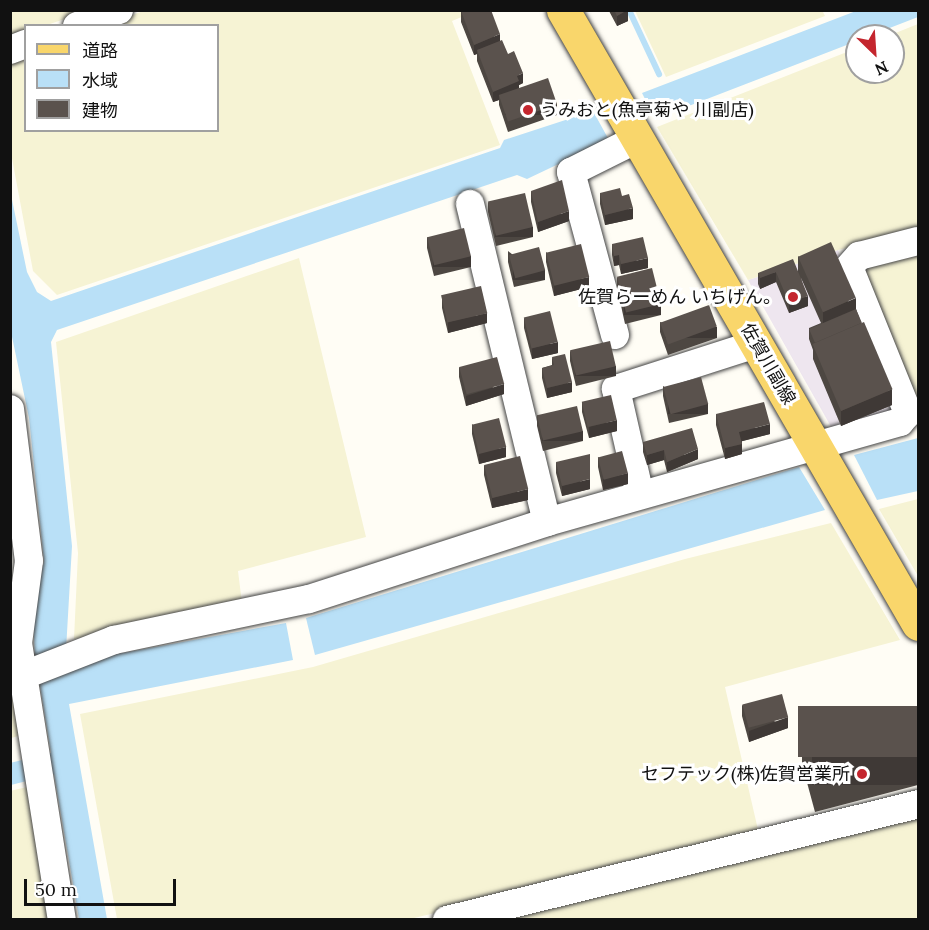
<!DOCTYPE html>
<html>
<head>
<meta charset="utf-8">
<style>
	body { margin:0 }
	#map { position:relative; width:929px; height:930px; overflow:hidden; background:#fffdf5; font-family:Lora,"Noto Sans JP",serif }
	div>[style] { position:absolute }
	.industrial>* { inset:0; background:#eee6ef }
	.farmland>* { inset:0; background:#f6f3d4 }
	.water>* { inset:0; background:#b9e0f7 }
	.stream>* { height:6px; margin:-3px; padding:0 3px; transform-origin:3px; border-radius:3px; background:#b9e0f7 }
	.roads { filter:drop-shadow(0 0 2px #444) drop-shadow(0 0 2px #444) }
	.minor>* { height:28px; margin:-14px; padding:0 14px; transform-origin:14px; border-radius:14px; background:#fff }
	.major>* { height:33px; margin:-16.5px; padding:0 16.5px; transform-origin:16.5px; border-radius:16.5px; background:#f9d66b }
	.wall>* { inset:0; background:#4d4742 }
	.shaded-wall>* { inset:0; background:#3f3936; transform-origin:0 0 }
	.building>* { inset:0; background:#5a524d; transform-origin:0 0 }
	.dots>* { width:16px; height:16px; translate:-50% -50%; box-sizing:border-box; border:3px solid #fff; border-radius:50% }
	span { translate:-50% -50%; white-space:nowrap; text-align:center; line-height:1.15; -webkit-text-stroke:6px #fff; paint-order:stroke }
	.poi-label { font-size:18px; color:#111 }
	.left { translate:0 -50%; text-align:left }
	.right { translate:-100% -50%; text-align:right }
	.street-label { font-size:18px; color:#111 }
	.frame { position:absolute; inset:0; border:12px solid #111; pointer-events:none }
	.legend { position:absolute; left:24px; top:24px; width:195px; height:108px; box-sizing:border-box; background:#fff; border:2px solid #a0a0a0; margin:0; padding:8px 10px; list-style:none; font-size:18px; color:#111 }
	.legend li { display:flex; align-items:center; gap:12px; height:30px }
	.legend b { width:30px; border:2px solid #a0a0a0 }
	.north { position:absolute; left:845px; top:24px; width:60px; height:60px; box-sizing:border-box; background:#fff; border:2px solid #a0a0a0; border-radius:50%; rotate:155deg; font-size:16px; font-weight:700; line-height:24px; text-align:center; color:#111 }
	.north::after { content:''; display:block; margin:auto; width:21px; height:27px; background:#c4262e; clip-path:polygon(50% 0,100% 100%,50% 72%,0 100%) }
	.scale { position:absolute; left:24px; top:879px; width:152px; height:27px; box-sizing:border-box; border:3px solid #111; border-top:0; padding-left:8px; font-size:18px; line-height:21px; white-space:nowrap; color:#111; -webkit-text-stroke:4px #fff; paint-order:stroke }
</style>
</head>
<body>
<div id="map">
	<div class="industrial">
		<div style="clip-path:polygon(838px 250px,903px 417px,834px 432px,748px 280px)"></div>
	</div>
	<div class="farmland">
		<div style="clip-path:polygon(146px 10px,476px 11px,452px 21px,500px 145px,57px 295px,33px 271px,11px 153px,10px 60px,25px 55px,26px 130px,218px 130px,218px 26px,105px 25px)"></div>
		<div style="clip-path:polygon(822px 10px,825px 16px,666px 77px,635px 11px)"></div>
		<div style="clip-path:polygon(11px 11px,88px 11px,47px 25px,26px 26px,25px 33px,11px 39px)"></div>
		<div style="clip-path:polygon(918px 24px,918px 230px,838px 250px,748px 280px,657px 127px,857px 48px,857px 72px,893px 72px,893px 36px,888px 36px)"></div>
		<div style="clip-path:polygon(918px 247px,918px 418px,854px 264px)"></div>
		<div style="clip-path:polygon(299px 258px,366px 537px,238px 571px,242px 603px,74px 639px,78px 553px,56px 342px)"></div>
		<div style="clip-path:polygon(918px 499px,918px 576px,879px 509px)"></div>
		<div style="clip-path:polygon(831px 523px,900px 640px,725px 687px,759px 834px,410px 919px,117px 919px,80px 714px,313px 667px,685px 559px)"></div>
		<div style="clip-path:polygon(10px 650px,22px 735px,11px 738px,10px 738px)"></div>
		<div style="clip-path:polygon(27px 787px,50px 919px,11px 919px,10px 791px)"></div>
		<div style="clip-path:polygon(918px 815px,918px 919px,497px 919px)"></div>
	</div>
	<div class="water">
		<div style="clip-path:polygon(856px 11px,918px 11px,918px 17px,869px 36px,857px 36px,857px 41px,655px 119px,642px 93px)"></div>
		<div style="clip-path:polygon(593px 111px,609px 140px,527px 179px,517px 175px,57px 330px,51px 342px,72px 546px,66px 650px,35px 663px,33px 612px,44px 561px,29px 418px,11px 332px,10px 190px,27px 272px,37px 292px,51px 301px,500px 148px,504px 140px)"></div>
		<div style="clip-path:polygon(918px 438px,918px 491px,877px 500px,854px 455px)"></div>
		<div style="clip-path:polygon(799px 467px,825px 510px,315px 655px,306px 618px)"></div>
		<div style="clip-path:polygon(286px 623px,293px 660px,69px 704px,107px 919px,79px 919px,54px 774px,11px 785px,10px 763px,51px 753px,39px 680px,79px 661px)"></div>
	</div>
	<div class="stream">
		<div style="left:629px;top:10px;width:71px;rotate:64.9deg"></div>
	</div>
	<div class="roads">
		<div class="minor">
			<div style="left:77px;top:26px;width:45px;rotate:-20.9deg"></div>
			<div style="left:10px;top:50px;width:17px;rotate:-21deg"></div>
			<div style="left:470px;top:204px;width:327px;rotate:76.4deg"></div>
			<div style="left:615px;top:335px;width:169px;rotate:-105.1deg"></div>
			<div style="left:571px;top:172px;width:74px;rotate:-26.6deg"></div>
			<div style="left:10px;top:409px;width:153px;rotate:82.9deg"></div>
			<div style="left:29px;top:561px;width:83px;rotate:97.6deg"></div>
			<div style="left:18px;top:643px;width:280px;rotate:81deg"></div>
			<div style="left:640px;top:495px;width:109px;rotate:-102.8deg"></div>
			<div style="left:616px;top:389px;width:147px;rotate:-17.8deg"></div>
			<div style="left:22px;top:676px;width:99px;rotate:-21.4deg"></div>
			<div style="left:114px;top:640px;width:199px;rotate:-11.9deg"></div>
			<div style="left:309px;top:599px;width:250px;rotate:-17.9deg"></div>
			<div style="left:547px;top:522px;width:367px;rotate:-15.8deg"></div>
			<div style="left:900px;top:422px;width:12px;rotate:-48deg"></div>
			<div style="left:908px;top:413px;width:157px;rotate:-112deg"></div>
			<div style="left:849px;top:267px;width:15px;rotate:-48deg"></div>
			<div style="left:859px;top:256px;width:61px;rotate:-14.3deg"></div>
			<div style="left:447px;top:920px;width:485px;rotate:-13.8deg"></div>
		</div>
		<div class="major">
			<div style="left:563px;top:10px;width:709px;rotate:59.96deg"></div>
		</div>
	</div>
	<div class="wall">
		<div style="clip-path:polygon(606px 10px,628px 10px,628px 21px,617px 26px,609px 11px,606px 12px)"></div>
		<div style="clip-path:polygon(461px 11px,500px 41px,523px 83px,519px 85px,519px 88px,557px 115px,508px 132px,499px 105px,499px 100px,493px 102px,477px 61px,477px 54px,474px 55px,461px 22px)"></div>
		<div style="clip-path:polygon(531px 191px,569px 221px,538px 232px,531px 202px)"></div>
		<div style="clip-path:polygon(600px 193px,622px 196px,633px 219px,605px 225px,600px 204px)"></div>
		<div style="clip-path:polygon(488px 202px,533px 237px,496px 246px,488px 212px)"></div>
		<div style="clip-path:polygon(427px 237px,471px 267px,434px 276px,427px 248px)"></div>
		<div style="clip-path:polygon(612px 244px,648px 268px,621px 274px,619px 265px,614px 266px,612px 255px)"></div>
		<div style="clip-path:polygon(508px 251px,545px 280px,514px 287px,508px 262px)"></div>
		<div style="clip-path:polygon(546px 252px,589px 287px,554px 296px,546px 262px)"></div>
		<div style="clip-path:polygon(798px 256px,856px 309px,892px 405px,841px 426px,813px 359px,813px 350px,809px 339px,809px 328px,821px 323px,801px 278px,808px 306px,789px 313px,776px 282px,760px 289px,758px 284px,758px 273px,798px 271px)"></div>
		<div style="clip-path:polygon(617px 277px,661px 315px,625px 324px,617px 287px)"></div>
		<div style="clip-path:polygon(442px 298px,487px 323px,448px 333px,442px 308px)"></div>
		<div style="clip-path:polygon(524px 318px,558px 353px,532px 359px,524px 328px)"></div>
		<div style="clip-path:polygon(660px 322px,717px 338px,668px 355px,660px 332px)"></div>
		<div style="clip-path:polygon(570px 351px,616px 376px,576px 386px,570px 361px)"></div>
		<div style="clip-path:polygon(552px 357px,572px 392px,547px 398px,542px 378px,542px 368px,552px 365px)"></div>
		<div style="clip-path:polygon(459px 367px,504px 394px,466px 406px,459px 377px)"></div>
		<div style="clip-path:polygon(663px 386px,708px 414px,669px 423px,663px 396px)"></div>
		<div style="clip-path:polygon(582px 402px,617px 431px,589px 438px,582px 412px)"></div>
		<div style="clip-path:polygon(716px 414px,770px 434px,742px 441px,742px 454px,725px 459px,716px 425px)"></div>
		<div style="clip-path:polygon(537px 415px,583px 441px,543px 451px,537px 426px)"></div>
		<div style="clip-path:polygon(472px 424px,506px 457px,479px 464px,472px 434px)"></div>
		<div style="clip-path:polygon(643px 442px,698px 459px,667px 472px,664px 460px,647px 465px,643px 452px)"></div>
		<div style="clip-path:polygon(598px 457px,628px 484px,603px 490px,598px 467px)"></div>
		<div style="clip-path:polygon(556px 462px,590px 489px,562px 496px,556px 473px)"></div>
		<div style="clip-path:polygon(484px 465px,528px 500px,492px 508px,484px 475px)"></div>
		<div style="clip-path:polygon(742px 705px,788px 728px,749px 742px,742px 716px)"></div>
		<div style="clip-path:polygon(918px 706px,918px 785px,815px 812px,802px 764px,802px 735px)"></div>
	</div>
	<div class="shaded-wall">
		<div style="clip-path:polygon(628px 10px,628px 21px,617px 26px,617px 16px)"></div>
		<div style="clip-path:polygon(500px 34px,500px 45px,477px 50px,477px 54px,474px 55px,474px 45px)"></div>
		<div style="clip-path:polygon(523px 73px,523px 83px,519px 85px,519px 92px,499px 95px,499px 100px,493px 102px,493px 92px,517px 76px)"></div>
		<div style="left:557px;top:104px;width:11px;height:52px;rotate:90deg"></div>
		<div style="clip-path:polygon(633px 208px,633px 219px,605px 225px,605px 215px)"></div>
		<div style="clip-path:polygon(569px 211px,569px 221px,538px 232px,538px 222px)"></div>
		<div style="left:533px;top:227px;width:10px;height:38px;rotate:90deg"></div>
		<div style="clip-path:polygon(619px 255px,619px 265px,614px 266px,614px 256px)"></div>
		<div style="left:471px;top:256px;width:11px;height:38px;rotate:90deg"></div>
		<div style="clip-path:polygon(648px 258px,648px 268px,621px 274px,621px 264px)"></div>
		<div style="left:545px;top:270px;width:10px;height:32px;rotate:90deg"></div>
		<div style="clip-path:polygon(776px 272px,776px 282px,760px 289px,760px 278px)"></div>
		<div style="clip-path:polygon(589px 277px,589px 287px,554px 296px,554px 285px)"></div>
		<div style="clip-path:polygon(808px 296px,808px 306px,789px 313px,789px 303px)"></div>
		<div style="clip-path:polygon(856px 298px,856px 313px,823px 328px,823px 312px)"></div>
		<div style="left:661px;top:304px;width:11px;height:37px;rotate:90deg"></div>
		<div style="clip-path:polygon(487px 313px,487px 323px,448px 333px,448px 322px)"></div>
		<div style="left:717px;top:327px;width:11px;height:52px;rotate:90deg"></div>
		<div style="clip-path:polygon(558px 342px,558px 353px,532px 359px,532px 348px)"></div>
		<div style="left:616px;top:366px;width:10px;height:41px;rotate:90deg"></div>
		<div style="clip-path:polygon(572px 382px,572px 392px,547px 398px,547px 388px)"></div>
		<div style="clip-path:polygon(504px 384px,504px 394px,466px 406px,466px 396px)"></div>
		<div style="clip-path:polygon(892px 389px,892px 405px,841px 426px,841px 411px)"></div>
		<div style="left:708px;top:404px;width:10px;height:40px;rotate:90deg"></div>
		<div style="clip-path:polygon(617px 420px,617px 431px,589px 438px,589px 427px)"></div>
		<div style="clip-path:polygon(770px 424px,770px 434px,739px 442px,739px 432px)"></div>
		<div style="left:583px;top:431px;width:10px;height:41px;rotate:90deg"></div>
		<div style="clip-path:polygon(742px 444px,742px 454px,725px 459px,725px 448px)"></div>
		<div style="clip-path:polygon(506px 447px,506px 457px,479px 464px,479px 453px)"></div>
		<div style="clip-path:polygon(698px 449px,698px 459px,667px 472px,667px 462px)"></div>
		<div style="clip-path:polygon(664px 450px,664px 460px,647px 465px,647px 455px)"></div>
		<div style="clip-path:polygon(628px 473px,628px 484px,603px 490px,603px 479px)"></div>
		<div style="clip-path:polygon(590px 479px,590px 489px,562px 496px,562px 486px)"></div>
		<div style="clip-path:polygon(528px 489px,528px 500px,492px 508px,492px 498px)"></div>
		<div style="clip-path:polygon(788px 717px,788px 728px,749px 742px,749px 731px)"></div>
		<div style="left:918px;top:757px;width:28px;height:106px;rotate:90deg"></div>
	</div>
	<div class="building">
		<div style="clip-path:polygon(463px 10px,491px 10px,500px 34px,474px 45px,461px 11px)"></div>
		<div style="clip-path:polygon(614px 10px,627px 10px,617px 16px)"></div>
		<div style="clip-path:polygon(502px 40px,508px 54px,514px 51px,523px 73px,517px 76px,519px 81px,493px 92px,477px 50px)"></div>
		<div style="left:548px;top:78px;width:28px;height:52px;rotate:71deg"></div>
		<div style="clip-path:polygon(562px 180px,569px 211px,538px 222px,531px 191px)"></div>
		<div style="clip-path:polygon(620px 188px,622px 196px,629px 194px,633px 208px,605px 215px,600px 193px)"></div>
		<div style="left:525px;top:193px;width:35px;height:38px;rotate:77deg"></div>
		<div style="left:464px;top:228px;width:29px;height:38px;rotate:76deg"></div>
		<div style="clip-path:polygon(643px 237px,648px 258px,621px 264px,619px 255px,614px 256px,612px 244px)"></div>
		<div style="left:831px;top:242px;width:61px;height:36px;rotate:66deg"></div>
		<div style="left:581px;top:244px;width:34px;height:36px;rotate:76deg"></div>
		<div style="left:539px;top:247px;width:24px;height:31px;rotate:75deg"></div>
		<div style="clip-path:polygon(793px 259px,808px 296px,789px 303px,776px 272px,760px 278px,758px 273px)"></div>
		<div style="left:652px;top:268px;width:37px;height:36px;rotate:76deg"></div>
		<div style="left:481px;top:286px;width:28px;height:41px;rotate:77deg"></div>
		<div style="left:709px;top:305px;width:23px;height:52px;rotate:70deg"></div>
		<div style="left:856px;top:309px;width:15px;height:51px;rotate:67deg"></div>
		<div style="left:550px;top:311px;width:32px;height:27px;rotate:76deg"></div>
		<div style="left:864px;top:322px;width:73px;height:56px;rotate:67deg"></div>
		<div style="left:610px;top:341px;width:26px;height:41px;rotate:77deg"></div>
		<div style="clip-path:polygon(565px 354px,572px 382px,547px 388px,542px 368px,554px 365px,552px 357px)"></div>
		<div style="left:497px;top:357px;width:28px;height:39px;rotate:75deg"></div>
		<div style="left:701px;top:377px;width:28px;height:39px;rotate:75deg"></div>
		<div style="left:611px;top:395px;width:26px;height:30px;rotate:77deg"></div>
		<div style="clip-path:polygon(764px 402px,770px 424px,739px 432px,742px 444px,725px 448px,716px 414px)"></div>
		<div style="left:577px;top:406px;width:26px;height:41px;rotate:77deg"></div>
		<div style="left:499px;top:418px;width:30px;height:28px;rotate:76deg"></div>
		<div style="clip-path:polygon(692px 428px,698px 449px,667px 462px,664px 450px,647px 455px,643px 442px)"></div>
		<div style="left:622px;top:451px;width:23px;height:25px;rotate:75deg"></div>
		<div style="clip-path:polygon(590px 454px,590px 479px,562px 486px,556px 462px)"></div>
		<div style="left:520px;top:456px;width:34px;height:37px;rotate:76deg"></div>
		<div style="left:782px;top:694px;width:24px;height:41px;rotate:75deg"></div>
		<div style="left:918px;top:706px;width:51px;height:120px;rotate:90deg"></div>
	</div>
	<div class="dots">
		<div style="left:528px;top:110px;background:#c4262e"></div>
		<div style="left:793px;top:297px;background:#c4262e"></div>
		<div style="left:862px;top:774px;background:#c4262e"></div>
	</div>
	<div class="poi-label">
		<span class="left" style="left:540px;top:110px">うみおと(魚亭菊や 川副店)</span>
		<span class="right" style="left:781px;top:297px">佐賀らーめん いちげん。</span>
		<span class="right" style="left:850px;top:774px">セフテック(株)佐賀営業所</span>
	</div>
	<div class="street-label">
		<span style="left:768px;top:364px;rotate:60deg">佐賀川副線</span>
	</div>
	<div class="frame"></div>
	<ul class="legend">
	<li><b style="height:8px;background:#f9d66b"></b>道路</li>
	<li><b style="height:16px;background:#b9e0f7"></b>水域</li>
	<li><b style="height:16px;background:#5a524d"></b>建物</li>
	</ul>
	<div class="north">N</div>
	<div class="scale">50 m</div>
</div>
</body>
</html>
